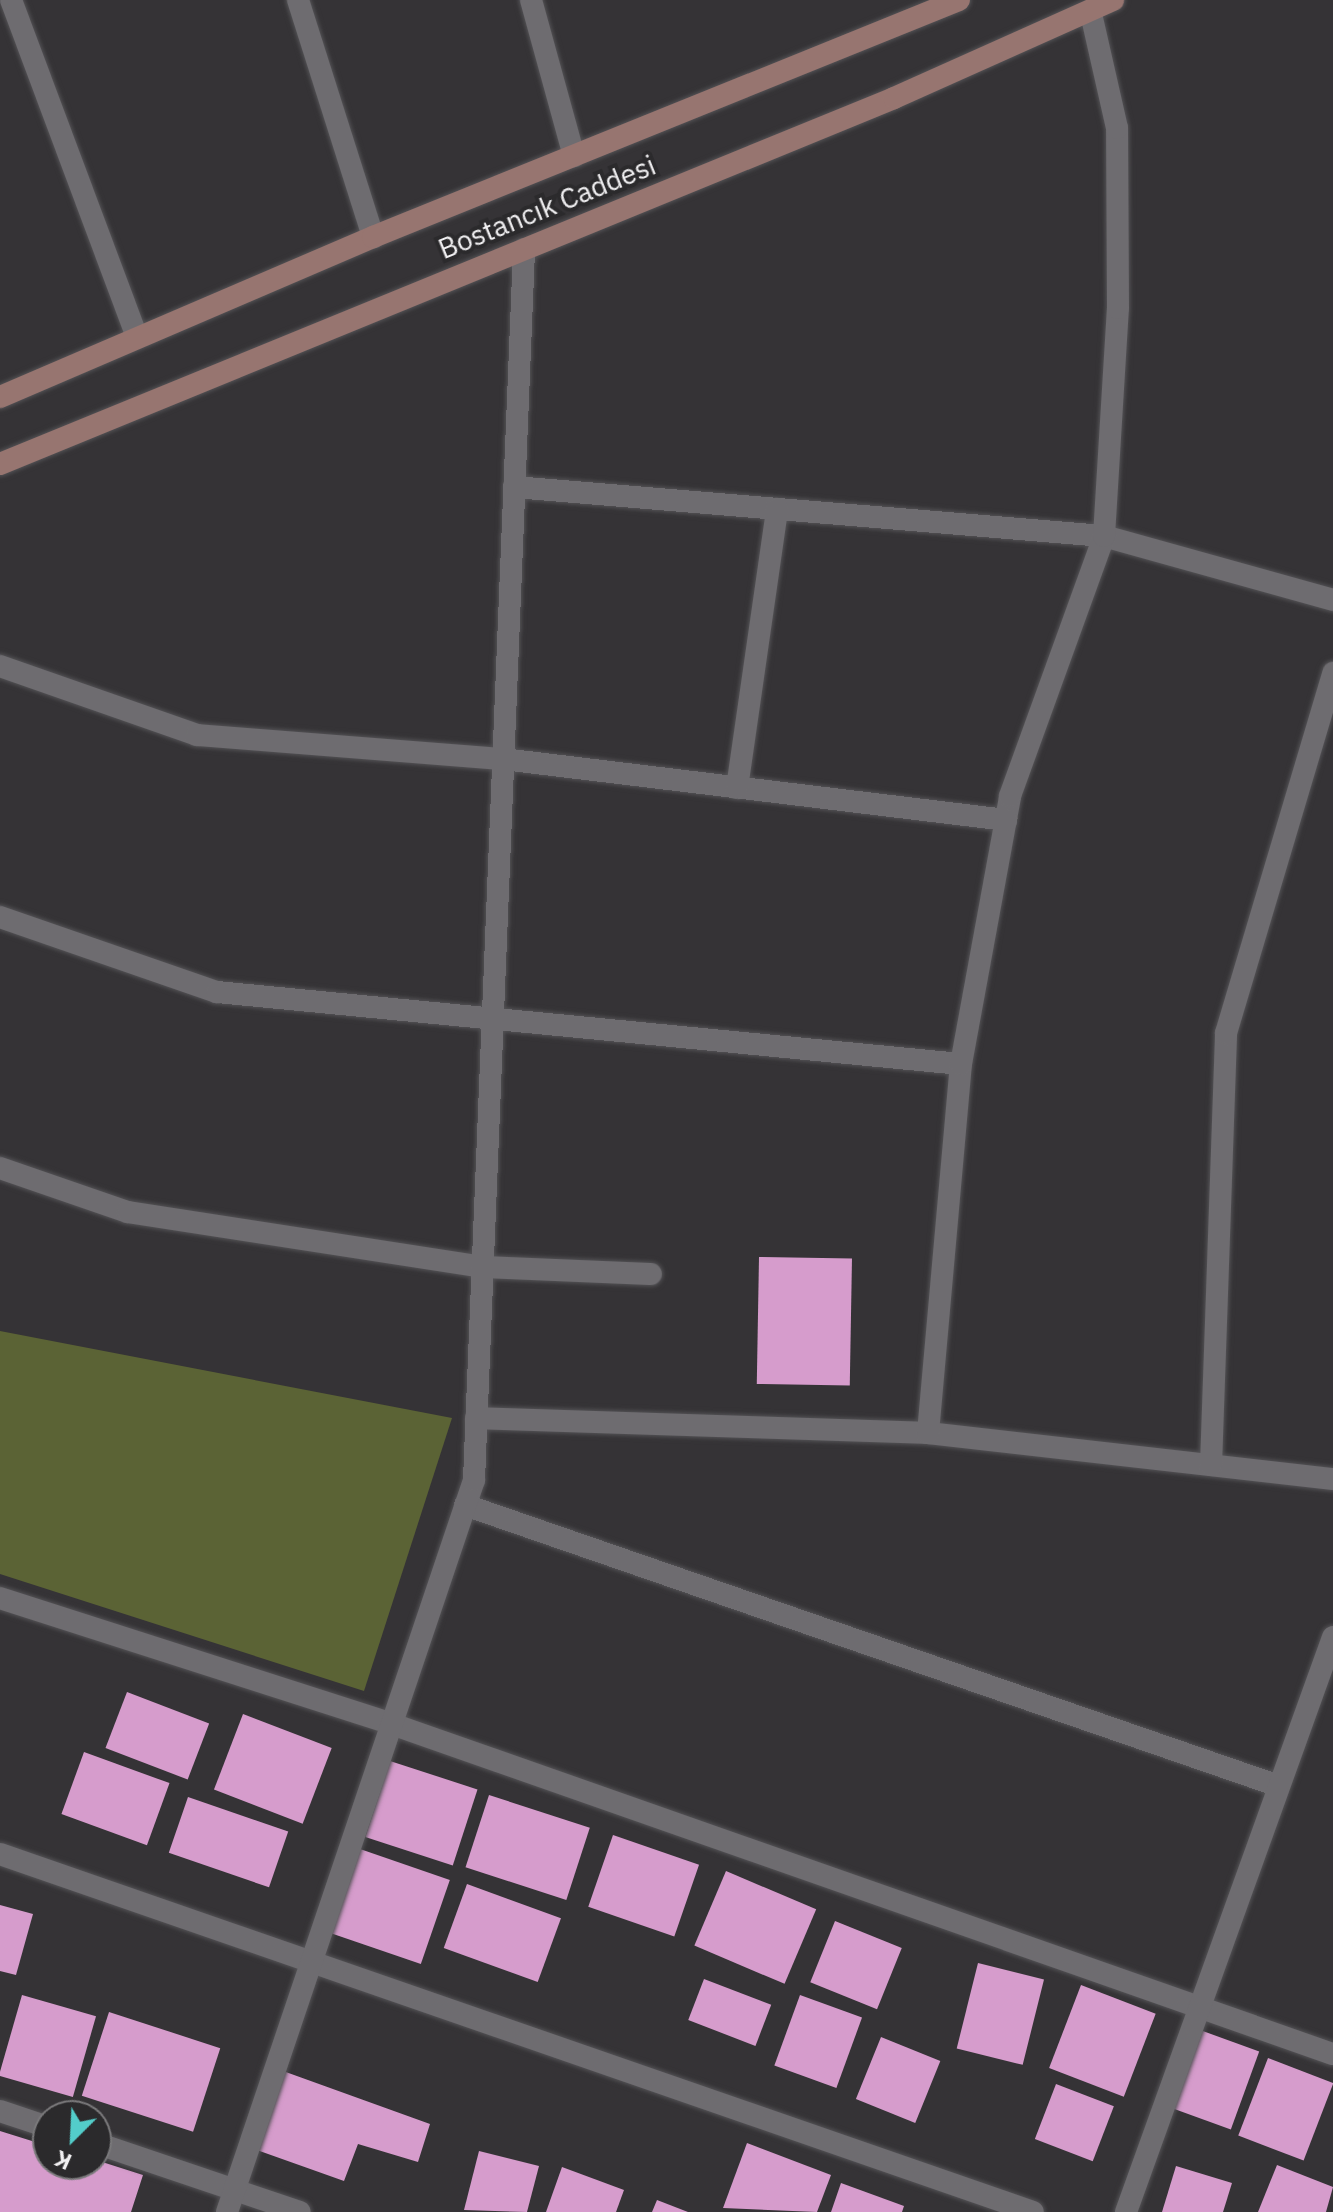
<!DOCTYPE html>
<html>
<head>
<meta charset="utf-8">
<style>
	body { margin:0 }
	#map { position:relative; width:1333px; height:2212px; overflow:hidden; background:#353336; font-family:"IBM Plex Sans",sans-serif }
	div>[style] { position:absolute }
	.green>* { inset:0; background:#5b6335 }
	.building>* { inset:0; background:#d69ccc; transform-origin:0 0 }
	.roads { filter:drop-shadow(0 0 2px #535255) drop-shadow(0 0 2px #535255) }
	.minor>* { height:22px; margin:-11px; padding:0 11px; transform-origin:11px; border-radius:11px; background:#6e6c70 }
	.tertiary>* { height:22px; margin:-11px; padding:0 11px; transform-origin:11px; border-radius:11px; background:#6e6c70 }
	.secondary>* { height:22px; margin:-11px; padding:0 11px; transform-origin:11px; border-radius:11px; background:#977570 }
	span { translate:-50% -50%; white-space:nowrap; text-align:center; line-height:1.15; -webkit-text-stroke:8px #2b2a2c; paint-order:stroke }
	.street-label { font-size:28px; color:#f1f0f2 }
	.north { position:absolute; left:32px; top:2100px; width:80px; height:80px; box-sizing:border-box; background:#2b2a2c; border:2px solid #7a797b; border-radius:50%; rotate:204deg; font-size:22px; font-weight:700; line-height:32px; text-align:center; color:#f1f0f2 }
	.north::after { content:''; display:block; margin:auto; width:28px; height:36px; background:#53cdca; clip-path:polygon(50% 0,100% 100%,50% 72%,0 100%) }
</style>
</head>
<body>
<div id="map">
	<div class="green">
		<div style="clip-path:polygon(0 1331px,452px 1418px,364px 1691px,0 1574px)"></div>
	</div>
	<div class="building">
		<div style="left:759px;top:1257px;width:93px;height:127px;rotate:1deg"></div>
		<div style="left:127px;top:1692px;width:88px;height:60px;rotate:21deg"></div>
		<div style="left:243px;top:1714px;width:95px;height:81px;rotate:21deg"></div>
		<div style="left:84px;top:1752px;width:91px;height:66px;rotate:20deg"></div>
		<div style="left:390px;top:1761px;width:92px;height:80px;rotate:18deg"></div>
		<div style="left:489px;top:1795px;width:106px;height:76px;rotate:18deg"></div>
		<div style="left:188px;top:1797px;width:106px;height:59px;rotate:19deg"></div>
		<div style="left:613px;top:1835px;width:91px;height:76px;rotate:19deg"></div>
		<div style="left:360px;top:1849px;width:95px;height:89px;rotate:19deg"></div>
		<div style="left:726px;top:1871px;width:98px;height:81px;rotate:23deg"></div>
		<div style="left:467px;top:1884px;width:100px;height:68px;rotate:20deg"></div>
		<div style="clip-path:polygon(0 1905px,33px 1914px,16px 1975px,0 1971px)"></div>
		<div style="left:835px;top:1921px;width:72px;height:66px;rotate:22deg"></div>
		<div style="left:978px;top:1963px;width:68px;height:88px;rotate:14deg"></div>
		<div style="left:704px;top:1979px;width:72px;height:44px;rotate:21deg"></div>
		<div style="left:1081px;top:1985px;width:80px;height:89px;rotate:21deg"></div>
		<div style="left:22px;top:1995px;width:77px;height:84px;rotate:16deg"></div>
		<div style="left:800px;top:1995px;width:66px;height:75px;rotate:20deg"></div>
		<div style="left:109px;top:2012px;width:117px;height:88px;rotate:18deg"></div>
		<div style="left:1200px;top:2030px;width:63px;height:83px;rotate:20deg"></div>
		<div style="left:881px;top:2037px;width:64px;height:67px;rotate:22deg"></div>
		<div style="left:1268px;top:2058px;width:70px;height:83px;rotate:21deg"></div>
		<div style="clip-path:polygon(283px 2071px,430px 2124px,418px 2162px,358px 2144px,344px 2181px,254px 2149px)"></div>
		<div style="left:1056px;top:2084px;width:62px;height:59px;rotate:21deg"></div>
		<div style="clip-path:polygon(0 2131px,48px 2146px,48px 2164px,96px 2160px,143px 2175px,131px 2212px,0 2212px)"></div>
		<div style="clip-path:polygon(747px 2143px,831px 2175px,817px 2212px,723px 2208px)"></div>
		<div style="clip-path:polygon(479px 2151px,539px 2166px,527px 2212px,464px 2210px)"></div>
		<div style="clip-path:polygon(1277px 2165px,1333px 2187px,1326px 2212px,1258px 2212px)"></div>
		<div style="clip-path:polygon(1176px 2166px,1232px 2183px,1223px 2212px,1162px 2212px)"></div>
		<div style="clip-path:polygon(562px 2167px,624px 2190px,616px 2212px,546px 2212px)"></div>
		<div style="clip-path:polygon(841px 2183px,904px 2206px,902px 2212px,831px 2212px)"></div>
		<div style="clip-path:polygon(657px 2200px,688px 2212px,652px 2212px)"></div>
	</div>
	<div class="roads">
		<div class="minor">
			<div style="left:11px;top:0;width:358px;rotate:69.5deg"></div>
			<div style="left:298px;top:0;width:249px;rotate:72.4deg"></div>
			<div style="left:531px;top:0;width:162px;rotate:74.6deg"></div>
			<div style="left:514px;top:487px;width:592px;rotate:4.75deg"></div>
			<div style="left:1104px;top:536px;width:238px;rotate:15.6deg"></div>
			<div style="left:0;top:917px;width:230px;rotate:19.1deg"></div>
			<div style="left:217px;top:992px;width:747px;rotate:5.53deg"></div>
			<div style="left:0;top:1168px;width:135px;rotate:19deg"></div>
			<div style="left:128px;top:1212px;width:359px;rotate:8.8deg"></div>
			<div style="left:483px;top:1267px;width:168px;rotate:2.4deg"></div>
			<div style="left:476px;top:1418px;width:452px;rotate:1.9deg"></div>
			<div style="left:928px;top:1433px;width:408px;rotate:6.5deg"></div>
			<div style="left:928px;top:1433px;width:370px;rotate:-84.9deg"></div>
			<div style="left:961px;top:1064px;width:272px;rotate:-79.6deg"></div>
			<div style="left:1010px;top:796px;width:276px;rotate:-70.1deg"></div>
			<div style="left:1104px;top:536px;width:228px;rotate:-86.5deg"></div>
			<div style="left:1118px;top:308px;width:180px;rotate:-90.3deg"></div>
			<div style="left:1117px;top:128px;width:117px;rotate:-102.8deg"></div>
			<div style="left:1211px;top:1465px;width:432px;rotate:-88deg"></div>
			<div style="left:1226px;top:1033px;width:376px;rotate:-73.4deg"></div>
			<div style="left:465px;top:1505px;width:861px;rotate:19.05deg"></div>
			<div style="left:0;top:1598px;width:412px;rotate:17.8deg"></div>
			<div style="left:392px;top:1724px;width:997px;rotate:19.33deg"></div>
			<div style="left:0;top:1854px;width:1093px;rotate:19.11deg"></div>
			<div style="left:0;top:2111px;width:51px;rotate:18.4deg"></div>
			<div style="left:96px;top:2143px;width:215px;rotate:18.7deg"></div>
			<div style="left:1126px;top:2212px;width:611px;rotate:-70.2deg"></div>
		</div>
		<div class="tertiary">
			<div style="left:0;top:666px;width:209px;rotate:19.3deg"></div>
			<div style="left:197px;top:735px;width:307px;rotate:4.5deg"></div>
			<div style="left:503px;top:759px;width:507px;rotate:6.91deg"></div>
			<div style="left:737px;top:788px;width:282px;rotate:-81.8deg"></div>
			<div style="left:227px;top:2212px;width:773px;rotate:-71.35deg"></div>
			<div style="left:474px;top:1480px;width:1232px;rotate:-87.67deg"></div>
		</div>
		<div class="secondary">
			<div style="left:0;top:397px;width:406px;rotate:-23.2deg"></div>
			<div style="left:373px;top:237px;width:632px;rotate:-22.02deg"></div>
			<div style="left:0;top:464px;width:966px;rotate:-22.26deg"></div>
			<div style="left:894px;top:98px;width:240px;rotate:-24.1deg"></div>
		</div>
	</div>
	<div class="street-label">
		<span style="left:547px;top:207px;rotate:-22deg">Bostancık Caddesi</span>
	</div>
	<div class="north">K</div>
</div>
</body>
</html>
